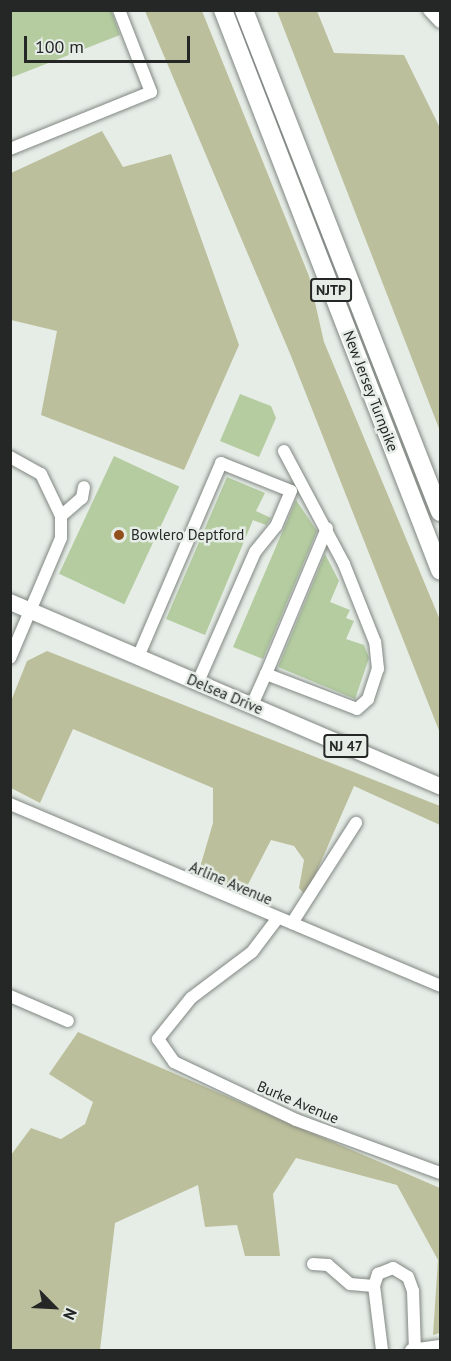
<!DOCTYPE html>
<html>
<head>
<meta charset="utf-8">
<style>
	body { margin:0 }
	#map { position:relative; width:451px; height:1361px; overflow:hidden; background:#e6ede7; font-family:"PT Sans",sans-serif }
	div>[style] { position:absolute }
	.green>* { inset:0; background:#bcbf9b }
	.building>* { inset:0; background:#b4cca0; transform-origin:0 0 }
	.roads { filter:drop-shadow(0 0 2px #818782) drop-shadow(0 0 2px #818782) }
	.minor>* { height:12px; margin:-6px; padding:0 6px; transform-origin:6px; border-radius:6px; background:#fff }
	.major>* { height:16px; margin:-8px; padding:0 8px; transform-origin:8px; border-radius:8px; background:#fff }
	.highway>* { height:18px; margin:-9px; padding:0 9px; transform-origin:9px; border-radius:9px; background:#fff }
	.dots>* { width:16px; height:16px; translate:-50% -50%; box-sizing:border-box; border:3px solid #e6ede7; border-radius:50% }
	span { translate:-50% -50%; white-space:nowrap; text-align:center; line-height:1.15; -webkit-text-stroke:5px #e6ede7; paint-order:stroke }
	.shield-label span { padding:2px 4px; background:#e6ede7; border:2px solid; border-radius:4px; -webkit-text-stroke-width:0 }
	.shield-label { font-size:14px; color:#242725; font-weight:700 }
	.street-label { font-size:15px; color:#242725 }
	.poi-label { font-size:15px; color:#242725 }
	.left { translate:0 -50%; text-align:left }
	.frame { position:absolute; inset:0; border:12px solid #242725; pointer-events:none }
	.north { position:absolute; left:24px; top:1277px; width:60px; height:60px; -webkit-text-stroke:4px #e6ede7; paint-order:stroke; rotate:114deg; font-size:16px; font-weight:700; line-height:24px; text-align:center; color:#242725 }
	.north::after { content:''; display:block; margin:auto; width:21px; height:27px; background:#242725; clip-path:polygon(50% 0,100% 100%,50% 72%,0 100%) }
	.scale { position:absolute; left:24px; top:36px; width:166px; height:27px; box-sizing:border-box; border:3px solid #242725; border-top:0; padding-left:8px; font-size:18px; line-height:21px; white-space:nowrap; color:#242725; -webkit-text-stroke:4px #e6ede7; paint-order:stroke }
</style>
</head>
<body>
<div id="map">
	<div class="green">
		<div style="clip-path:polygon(145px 11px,202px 11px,309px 276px,324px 342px,440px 620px,440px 733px,291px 356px)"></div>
		<div style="clip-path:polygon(277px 11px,317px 11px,334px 53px,404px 55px,440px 128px,440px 431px)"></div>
		<div style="clip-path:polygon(102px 131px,123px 167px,171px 154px,239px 345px,184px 470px,41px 415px,57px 331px,11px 320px,11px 173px)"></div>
		<div style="clip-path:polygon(47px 651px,440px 806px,440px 825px,354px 786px,306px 896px,299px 888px,304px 860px,294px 846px,271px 840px,244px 892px,198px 874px,213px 823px,213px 788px,73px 729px,40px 803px,11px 788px,11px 701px,27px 661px)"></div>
		<div style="clip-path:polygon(78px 1032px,440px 1188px,440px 1333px,433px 1335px,438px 1260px,397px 1185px,296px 1158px,273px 1194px,280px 1256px,245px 1256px,237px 1225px,205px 1227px,198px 1185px,115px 1223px,100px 1350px,11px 1350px,11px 1155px,31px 1128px,61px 1139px,85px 1124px,93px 1102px,49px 1074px)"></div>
	</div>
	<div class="building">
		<div style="clip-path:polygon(10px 10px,111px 10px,120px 35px,10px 78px)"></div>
		<div style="clip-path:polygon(240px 394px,271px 406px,276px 418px,259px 457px,220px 441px)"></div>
		<div style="left:114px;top:456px;width:72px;height:130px;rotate:25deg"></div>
		<div style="clip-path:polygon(227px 477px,265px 493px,256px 511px,271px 518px,266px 525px,253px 520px,205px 635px,166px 619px)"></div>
		<div style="clip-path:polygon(296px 500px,317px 531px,263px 659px,233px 647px)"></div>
		<div style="clip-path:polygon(325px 554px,339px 581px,330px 602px,350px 610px,346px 618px,354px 621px,346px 639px,364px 645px,369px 658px,355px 699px,278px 667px)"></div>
	</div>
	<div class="roads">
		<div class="minor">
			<div style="left:429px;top:10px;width:16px;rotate:47deg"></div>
			<div style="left:10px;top:149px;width:152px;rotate:-22deg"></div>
			<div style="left:151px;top:92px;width:88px;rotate:-111.3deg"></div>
			<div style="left:10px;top:457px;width:35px;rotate:29deg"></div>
			<div style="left:41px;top:474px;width:47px;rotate:64.5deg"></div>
			<div style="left:61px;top:516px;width:22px;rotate:90deg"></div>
			<div style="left:61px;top:538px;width:130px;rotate:113deg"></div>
			<div style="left:61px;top:516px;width:28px;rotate:-41deg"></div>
			<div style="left:82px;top:498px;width:11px;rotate:-80deg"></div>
			<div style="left:138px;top:657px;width:211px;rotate:-66.8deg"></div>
			<div style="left:221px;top:463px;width:75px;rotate:21.8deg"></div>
			<div style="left:291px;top:491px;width:38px;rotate:113deg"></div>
			<div style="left:276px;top:526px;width:33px;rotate:129deg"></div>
			<div style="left:255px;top:552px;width:142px;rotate:113.7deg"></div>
			<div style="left:266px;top:674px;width:158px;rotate:-67.3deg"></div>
			<div style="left:252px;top:705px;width:34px;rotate:-66deg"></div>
			<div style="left:266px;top:674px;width:97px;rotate:21deg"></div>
			<div style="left:357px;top:709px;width:15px;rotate:-42deg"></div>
			<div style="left:368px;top:699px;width:32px;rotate:-72deg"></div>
			<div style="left:378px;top:669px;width:27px;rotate:-96deg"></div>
			<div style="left:375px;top:642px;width:84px;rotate:-111.7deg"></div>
			<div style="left:344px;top:564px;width:128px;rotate:-118deg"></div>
			<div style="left:10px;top:804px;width:467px;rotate:22.9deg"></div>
			<div style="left:277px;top:919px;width:41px;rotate:127.1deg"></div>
			<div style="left:252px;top:952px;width:76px;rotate:143deg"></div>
			<div style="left:191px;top:998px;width:53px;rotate:128.8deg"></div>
			<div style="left:158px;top:1039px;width:28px;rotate:55deg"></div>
			<div style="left:174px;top:1062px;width:135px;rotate:25.4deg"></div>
			<div style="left:296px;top:1120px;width:153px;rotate:20.2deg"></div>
			<div style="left:292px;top:923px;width:119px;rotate:-57.4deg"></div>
			<div style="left:10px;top:996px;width:63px;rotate:23.3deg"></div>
			<div style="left:313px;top:1264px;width:15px;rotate:4deg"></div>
			<div style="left:328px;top:1265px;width:29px;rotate:41deg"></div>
			<div style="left:350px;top:1284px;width:24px;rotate:5deg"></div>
			<div style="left:382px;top:1350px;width:64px;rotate:-97.1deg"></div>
			<div style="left:374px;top:1286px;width:13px;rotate:-72deg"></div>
			<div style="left:378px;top:1274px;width:16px;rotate:-22deg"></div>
			<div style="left:393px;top:1268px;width:17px;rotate:31deg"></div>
			<div style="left:408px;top:1277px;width:15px;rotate:70deg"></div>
			<div style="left:413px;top:1291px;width:59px;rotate:88.1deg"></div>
			<div style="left:411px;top:1350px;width:29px;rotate:-8deg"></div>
		</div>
		<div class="major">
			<div style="left:10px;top:602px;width:468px;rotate:23.2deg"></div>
		</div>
		<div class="highway">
			<div style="left:223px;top:10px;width:601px;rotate:68.82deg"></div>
			<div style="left:244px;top:10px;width:539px;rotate:68.67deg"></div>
		</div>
	</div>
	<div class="dots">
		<div style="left:119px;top:535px;background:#91501c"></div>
	</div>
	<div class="shield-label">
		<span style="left:331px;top:290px">NJTP</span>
		<span style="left:346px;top:746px">NJ 47</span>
	</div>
	<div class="street-label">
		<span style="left:371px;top:391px;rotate:69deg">New Jersey Turnpike</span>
		<span style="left:225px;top:694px;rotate:23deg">Delsea Drive</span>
		<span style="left:231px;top:883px;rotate:23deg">Arline Avenue</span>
		<span style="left:298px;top:1102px;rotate:23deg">Burke Avenue</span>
	</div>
	<div class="poi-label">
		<span class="left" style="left:131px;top:535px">Bowlero Deptford</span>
	</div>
	<div class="frame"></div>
	<div class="north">N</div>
	<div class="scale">100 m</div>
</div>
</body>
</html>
